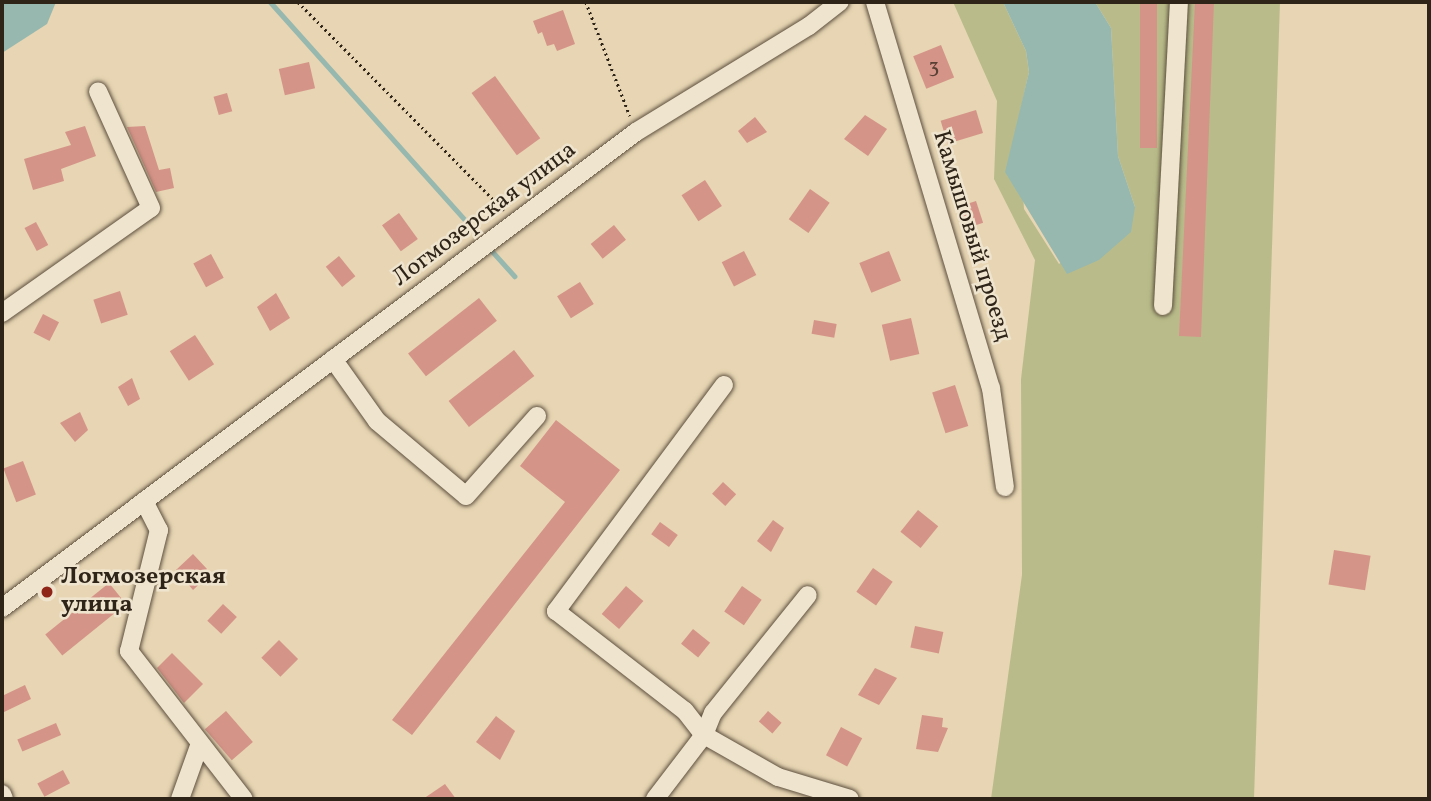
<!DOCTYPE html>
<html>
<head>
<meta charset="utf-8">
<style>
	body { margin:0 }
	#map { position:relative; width:1431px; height:801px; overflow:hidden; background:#e7d5b3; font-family:Vollkorn,serif }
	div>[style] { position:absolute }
	.green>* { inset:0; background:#b9bc8a }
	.water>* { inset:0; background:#97b8af }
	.stream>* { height:5px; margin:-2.5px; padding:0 2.5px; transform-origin:2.5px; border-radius:2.5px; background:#97b8af }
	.building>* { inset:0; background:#d59488; transform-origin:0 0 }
	.path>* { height:2.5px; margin-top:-1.25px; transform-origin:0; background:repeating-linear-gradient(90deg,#2f2418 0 2px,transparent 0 5.5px) }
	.roads { filter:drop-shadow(0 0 2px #5d503f) drop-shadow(0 0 2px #5d503f) }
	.minor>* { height:18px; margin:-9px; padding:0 9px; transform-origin:9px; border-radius:9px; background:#efe4ce }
	.dots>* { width:19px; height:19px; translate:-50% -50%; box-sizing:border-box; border:4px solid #efe4ce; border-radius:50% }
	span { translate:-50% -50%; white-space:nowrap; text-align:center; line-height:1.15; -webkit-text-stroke:5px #efe4ce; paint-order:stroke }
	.number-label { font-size:21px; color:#584034 }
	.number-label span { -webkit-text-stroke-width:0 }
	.street-label { font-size:24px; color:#2f2418 }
	.poi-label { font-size:24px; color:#2f2418; font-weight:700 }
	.left { translate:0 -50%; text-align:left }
	.frame { position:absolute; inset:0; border:4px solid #2f2418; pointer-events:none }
</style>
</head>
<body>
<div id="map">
	<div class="green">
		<div style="clip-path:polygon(953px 2px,1003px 2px,1026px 51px,1029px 72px,1018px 121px,1024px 209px,1059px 264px,1135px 207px,1118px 156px,1111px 28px,1095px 2px,1280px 2px,1254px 799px,991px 799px,1022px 575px,1021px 379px,1035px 260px,994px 179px,997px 101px)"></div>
	</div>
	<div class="water">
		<div style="clip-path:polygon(2px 2px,56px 2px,47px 24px,2px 53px)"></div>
		<div style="clip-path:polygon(1003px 2px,1095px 2px,1111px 28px,1118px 156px,1135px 207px,1131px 232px,1099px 260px,1067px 274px,1005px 172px,1029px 72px,1026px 51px)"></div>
	</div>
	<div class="stream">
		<div style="left:270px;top:2px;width:305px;rotate:48.2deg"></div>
		<div style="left:489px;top:248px;width:38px;rotate:48deg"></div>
	</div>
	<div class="building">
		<div style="left:1140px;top:2px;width:17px;height:146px"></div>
		<div style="clip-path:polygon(1195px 2px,1214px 2px,1201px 337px,1179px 336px)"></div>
		<div style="clip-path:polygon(563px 10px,575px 44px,557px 51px,554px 44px,547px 46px,542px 32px,538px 34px,533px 21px)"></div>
		<div style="left:941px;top:45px;width:35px;height:30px;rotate:68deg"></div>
		<div style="left:309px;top:62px;width:27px;height:31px;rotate:77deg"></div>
		<div style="left:495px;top:76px;width:77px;height:29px;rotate:54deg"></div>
		<div style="left:227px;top:93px;width:19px;height:14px;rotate:74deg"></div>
		<div style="left:976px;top:110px;width:24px;height:37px;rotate:73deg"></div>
		<div style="clip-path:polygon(865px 115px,887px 129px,868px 156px,844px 139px)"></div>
		<div style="clip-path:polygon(755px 117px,767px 132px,747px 143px,738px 131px)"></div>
		<div style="clip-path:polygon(85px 126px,96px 156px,61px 169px,64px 181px,33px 190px,24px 159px,71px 145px,65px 132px)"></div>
		<div style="clip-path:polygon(145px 126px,159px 170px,170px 168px,174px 188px,156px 192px,127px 127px)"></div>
		<div style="left:705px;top:180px;width:31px;height:28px;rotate:57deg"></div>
		<div style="left:810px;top:189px;width:24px;height:37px;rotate:35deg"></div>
		<div style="left:976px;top:201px;width:23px;height:17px;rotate:72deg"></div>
		<div style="left:399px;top:213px;width:32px;height:21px;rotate:54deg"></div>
		<div style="left:36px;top:222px;width:26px;height:13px;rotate:62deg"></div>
		<div style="left:614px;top:225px;width:19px;height:30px;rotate:51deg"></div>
		<div style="left:744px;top:251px;width:27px;height:25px;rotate:63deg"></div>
		<div style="left:889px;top:251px;width:32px;height:32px;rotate:68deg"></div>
		<div style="left:211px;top:254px;width:27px;height:20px;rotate:62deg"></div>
		<div style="left:339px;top:256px;width:26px;height:17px;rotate:51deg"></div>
		<div style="left:580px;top:282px;width:26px;height:27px;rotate:58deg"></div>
		<div style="left:120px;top:291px;width:25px;height:28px;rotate:72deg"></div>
		<div style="clip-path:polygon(276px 293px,290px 318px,270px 331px,257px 307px)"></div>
		<div style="left:479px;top:298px;width:29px;height:90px;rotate:52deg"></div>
		<div style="left:43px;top:314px;width:18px;height:21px;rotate:27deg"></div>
		<div style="left:911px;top:318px;width:37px;height:30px;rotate:77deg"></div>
		<div style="left:814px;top:320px;width:23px;height:14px;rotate:10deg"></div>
		<div style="left:195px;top:335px;width:35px;height:30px;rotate:57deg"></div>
		<div style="left:514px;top:350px;width:33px;height:83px;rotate:52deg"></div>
		<div style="clip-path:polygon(132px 378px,140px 399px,128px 406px,118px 387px)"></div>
		<div style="left:955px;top:385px;width:43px;height:24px;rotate:72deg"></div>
		<div style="clip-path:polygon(80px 412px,88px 430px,75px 442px,60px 423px)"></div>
		<div style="clip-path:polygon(556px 420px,620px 470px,412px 735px,392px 720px,565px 502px,520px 466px)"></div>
		<div style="left:23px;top:461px;width:36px;height:21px;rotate:69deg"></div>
		<div style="left:723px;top:482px;width:18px;height:16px;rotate:43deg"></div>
		<div style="left:918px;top:510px;width:26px;height:28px;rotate:39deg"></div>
		<div style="clip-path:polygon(773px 520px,784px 528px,771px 552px,757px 541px)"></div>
		<div style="left:660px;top:522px;width:22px;height:15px;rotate:36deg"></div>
		<div style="left:1334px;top:550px;width:37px;height:35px;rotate:9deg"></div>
		<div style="clip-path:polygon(193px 554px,207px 569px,203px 573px,207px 577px,193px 590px,176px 570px)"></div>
		<div style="left:873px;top:568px;width:24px;height:29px;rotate:35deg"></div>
		<div style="left:109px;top:583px;width:27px;height:82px;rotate:51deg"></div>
		<div style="left:626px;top:586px;width:23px;height:37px;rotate:41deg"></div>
		<div style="left:742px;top:586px;width:24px;height:31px;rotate:35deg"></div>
		<div style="left:223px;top:604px;width:19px;height:23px;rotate:43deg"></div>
		<div style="left:915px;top:626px;width:29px;height:22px;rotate:12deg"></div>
		<div style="left:693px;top:629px;width:22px;height:19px;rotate:39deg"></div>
		<div style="left:279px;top:640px;width:27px;height:25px;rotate:45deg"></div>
		<div style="clip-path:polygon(172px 653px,203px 684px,184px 703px,157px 668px)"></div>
		<div style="clip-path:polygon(875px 668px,897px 678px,879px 705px,858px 695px)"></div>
		<div style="clip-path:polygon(25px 685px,31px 699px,2px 713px,2px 696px)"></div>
		<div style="left:226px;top:711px;width:41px;height:28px;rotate:49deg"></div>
		<div style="left:768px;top:711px;width:18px;height:14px;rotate:41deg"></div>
		<div style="clip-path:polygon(922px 715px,943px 718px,942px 727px,948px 728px,938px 752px,916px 749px)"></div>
		<div style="clip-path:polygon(496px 716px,515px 731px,500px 760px,476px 742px)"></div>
		<div style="left:56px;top:723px;width:13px;height:42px;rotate:67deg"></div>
		<div style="left:841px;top:727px;width:24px;height:32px;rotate:28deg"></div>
		<div style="left:63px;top:770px;width:15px;height:29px;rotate:62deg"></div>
		<div style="clip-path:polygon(445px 784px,456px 799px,423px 799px)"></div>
	</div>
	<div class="path">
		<div style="left:298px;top:2px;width:293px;rotate:45.3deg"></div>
		<div style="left:586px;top:2px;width:122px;rotate:68.9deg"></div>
	</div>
	<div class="roads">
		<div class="minor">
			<div style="left:875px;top:2px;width:403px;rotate:73.3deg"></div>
			<div style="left:991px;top:388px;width:100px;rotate:82deg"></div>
			<div style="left:1163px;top:306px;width:304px;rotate:-87deg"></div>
			<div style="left:2px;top:313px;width:182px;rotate:-35.2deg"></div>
			<div style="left:151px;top:208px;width:128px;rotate:-114.4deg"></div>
			<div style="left:333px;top:359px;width:76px;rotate:54.6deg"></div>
			<div style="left:377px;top:421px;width:116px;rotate:40.1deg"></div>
			<div style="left:466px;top:496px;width:107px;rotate:-48.4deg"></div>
			<div style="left:724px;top:385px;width:282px;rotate:126.6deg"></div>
			<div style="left:556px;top:611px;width:163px;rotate:37.8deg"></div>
			<div style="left:685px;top:711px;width:31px;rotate:52deg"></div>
			<div style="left:704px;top:735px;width:85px;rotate:29.6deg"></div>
			<div style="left:778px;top:777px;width:75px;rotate:17deg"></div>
			<div style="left:144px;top:501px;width:33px;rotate:63deg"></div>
			<div style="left:159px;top:530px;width:125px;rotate:103.9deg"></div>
			<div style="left:129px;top:651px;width:187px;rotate:52.2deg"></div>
			<div style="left:2px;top:608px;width:793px;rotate:-36.9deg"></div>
			<div style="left:636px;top:132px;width:203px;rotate:-31.5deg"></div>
			<div style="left:809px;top:26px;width:39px;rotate:-38deg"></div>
			<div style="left:2px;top:794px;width:5px;rotate:68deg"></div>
			<div style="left:180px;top:799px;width:59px;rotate:-70.3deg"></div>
			<div style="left:655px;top:799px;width:81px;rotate:-52.6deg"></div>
			<div style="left:704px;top:735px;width:24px;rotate:-68deg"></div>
			<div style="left:713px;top:713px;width:151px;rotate:-51.2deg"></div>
		</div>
	</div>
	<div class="dots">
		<div style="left:47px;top:592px;background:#8f2418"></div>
	</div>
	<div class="number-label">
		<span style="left:934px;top:67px">3</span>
	</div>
	<div class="street-label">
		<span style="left:485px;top:215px;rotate:-37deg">Логмозерская улица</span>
		<span style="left:971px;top:236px;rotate:73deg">Камышовый проезд</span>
	</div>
	<div class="poi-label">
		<span class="left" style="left:61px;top:592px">Логмозерская<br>улица</span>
	</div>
	<div class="frame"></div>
</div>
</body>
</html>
